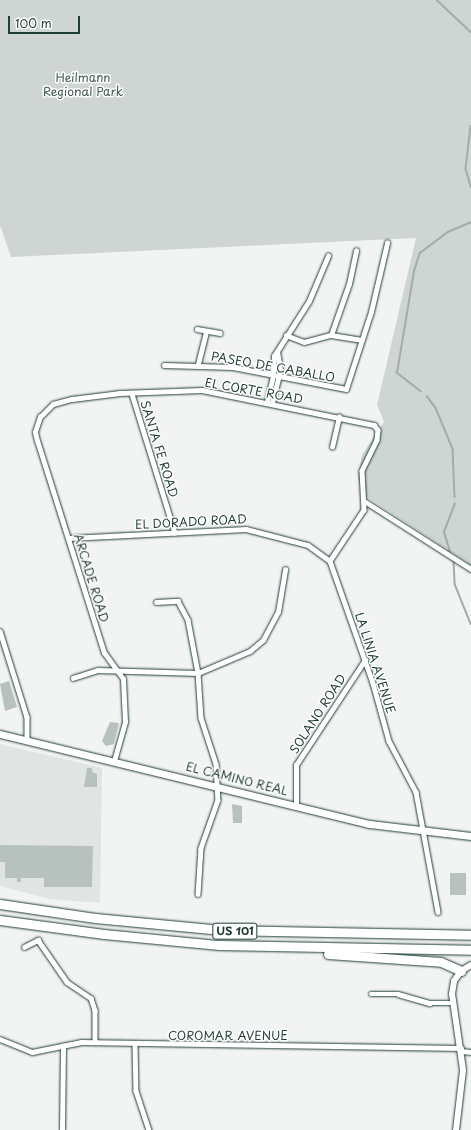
<!DOCTYPE html>
<html>
<head>
<meta charset="utf-8">
<style>
	body { margin:0 }
	#map { position:relative; width:471px; height:1130px; overflow:hidden; background:#f2f3f3; font-family:"Playpen Sans",sans-serif }
	div>[style] { position:absolute }
	.built>* { inset:0; background:#e0e4e3 }
	.green>* { inset:0; background:#ced5d3 }
	.stream>* { height:1.5px; margin:-0.75px; padding:0 0.75px; transform-origin:0.75px; border-radius:0.75px; background:#a1adaa }
	.building>* { inset:0; background:#b7c1bd; transform-origin:0 0 }
	.roads { filter:drop-shadow(0 0 1px #1f3d34) drop-shadow(0 0 1px #1f3d34) }
	.minor>* { height:4.5px; margin:-2.25px; padding:0 2.25px; transform-origin:2.25px; border-radius:2.25px; background:#fff }
	.tertiary>* { height:6px; margin:-3px; padding:0 3px; transform-origin:3px; border-radius:3px; background:#fff }
	.secondary>* { height:7px; margin:-3.5px; padding:0 3.5px; transform-origin:3.5px; border-radius:3.5px; background:#fff }
	.motorway>* { height:9px; margin:-4.5px; padding:0 4.5px; transform-origin:4.5px; border-radius:4.5px; background:#fff }
	span { translate:-50% -50%; white-space:nowrap; text-align:center; line-height:1.15; -webkit-text-stroke:3px #fff; paint-order:stroke }
	.shield-label span { padding:1px 3px; background:#fff; border:1px solid; border-radius:3px; -webkit-text-stroke-width:0 }
	.shield-label { font-size:11px; color:#1f3d34; font-weight:700 }
	.park-label { font-size:12px; color:#425b54 }
	.street-label { font-size:12px; color:#1f3d34 }
	.scale { position:absolute; left:8px; top:16px; width:72px; height:18px; box-sizing:border-box; border:2px solid #1f3d34; border-top:0; padding-left:5px; font-size:12px; line-height:14px; white-space:nowrap; color:#1f3d34; -webkit-text-stroke:3px #fff; paint-order:stroke }
</style>
</head>
<body>
<div id="map">
	<div class="built">
		<div style="clip-path:polygon(0 744px,102px 768px,100px 903px,50px 899px,0 886px)"></div>
	</div>
	<div class="green">
		<div style="clip-path:polygon(0 0,471px 0,471px 565px,362px 494px,358px 477px,362px 455px,384px 422px,377px 405px,416px 238px,11px 257px,0 225px)"></div>
	</div>
	<div class="stream">
		<div style="left:437px;top:0;width:47px;rotate:43.3deg"></div>
		<div style="left:471px;top:126px;width:43px;rotate:96.6deg"></div>
		<div style="left:466px;top:169px;width:18px;rotate:74deg"></div>
		<div style="left:421px;top:392px;width:31px;rotate:-142deg"></div>
		<div style="left:397px;top:373px;width:103px;rotate:-80.5deg"></div>
		<div style="left:414px;top:271px;width:19px;rotate:-72deg"></div>
		<div style="left:420px;top:253px;width:35px;rotate:-37deg"></div>
		<div style="left:448px;top:232px;width:25px;rotate:-23deg"></div>
		<div style="left:427px;top:396px;width:15px;rotate:53deg"></div>
		<div style="left:436px;top:408px;width:44px;rotate:67.5deg"></div>
		<div style="left:453px;top:449px;width:48px;rotate:87.6deg"></div>
		<div style="left:450px;top:552px;width:21px;rotate:-107deg"></div>
		<div style="left:444px;top:532px;width:30px;rotate:-69deg"></div>
		<div style="left:454px;top:562px;width:22px;rotate:87deg"></div>
		<div style="left:455px;top:584px;width:43px;rotate:68.2deg"></div>
	</div>
	<div class="building">
		<div style="clip-path:polygon(9px 681px,17px 707px,5px 711px,0 684px)"></div>
		<div style="clip-path:polygon(110px 722px,119px 723px,114px 744px,106px 746px,102px 741px)"></div>
		<div style="clip-path:polygon(87px 768px,92px 768px,92px 772px,97px 774px,97px 787px,84px 787px)"></div>
		<div style="clip-path:polygon(232px 804px,242px 806px,242px 823px,233px 823px)"></div>
		<div style="clip-path:polygon(0 845px,93px 846px,92px 887px,44px 887px,44px 878px,21px 878px,21px 882px,17px 882px,17px 878px,5px 878px,5px 862px,0 862px)"></div>
		<div style="left:450px;top:873px;width:16px;height:22px"></div>
	</div>
	<div class="roads">
		<div class="minor">
			<div style="left:197px;top:329px;width:23px;rotate:10deg"></div>
			<div style="left:286px;top:335px;width:19px;rotate:21deg"></div>
			<div style="left:304px;top:342px;width:28px;rotate:-15deg"></div>
			<div style="left:331px;top:335px;width:30px;rotate:9deg"></div>
			<div style="left:331px;top:335px;width:54px;rotate:-70.6deg"></div>
			<div style="left:349px;top:284px;width:34px;rotate:-78deg"></div>
			<div style="left:198px;top:364px;width:33px;rotate:-76deg"></div>
			<div style="left:164px;top:365px;width:69px;rotate:1.7deg"></div>
			<div style="left:233px;top:367px;width:115px;rotate:11deg"></div>
			<div style="left:346px;top:389px;width:81px;rotate:-72deg"></div>
			<div style="left:371px;top:312px;width:71px;rotate:-76.9deg"></div>
			<div style="left:132px;top:394px;width:145px;rotate:72.8deg"></div>
			<div style="left:267px;top:402px;width:27px;rotate:-77deg"></div>
			<div style="left:273px;top:376px;width:20px;rotate:-87deg"></div>
			<div style="left:274px;top:356px;width:65px;rotate:-57.5deg"></div>
			<div style="left:309px;top:301px;width:49px;rotate:-67.1deg"></div>
			<div style="left:272px;top:403px;width:34px;rotate:-76deg"></div>
			<div style="left:280px;top:370px;width:18px;rotate:-99deg"></div>
			<div style="left:332px;top:447px;width:31px;rotate:-77deg"></div>
			<div style="left:366px;top:502px;width:125px;rotate:32.5deg"></div>
			<div style="left:69px;top:538px;width:177px;rotate:-2.9deg"></div>
			<div style="left:246px;top:529px;width:64px;rotate:14.5deg"></div>
			<div style="left:308px;top:545px;width:27px;rotate:36deg"></div>
			<div style="left:156px;top:602px;width:22px;rotate:-3deg"></div>
			<div style="left:178px;top:601px;width:21px;rotate:62deg"></div>
			<div style="left:188px;top:620px;width:54px;rotate:79.3deg"></div>
			<div style="left:198px;top:673px;width:45px;rotate:86.2deg"></div>
			<div style="left:201px;top:718px;width:48px;rotate:71.9deg"></div>
			<div style="left:216px;top:764px;width:36px;rotate:87deg"></div>
			<div style="left:218px;top:800px;width:51px;rotate:109.5deg"></div>
			<div style="left:201px;top:848px;width:46px;rotate:93.7deg"></div>
			<div style="left:0;top:631px;width:90px;rotate:72.6deg"></div>
			<div style="left:27px;top:717px;width:23px;rotate:90deg"></div>
			<div style="left:73px;top:678px;width:26px;rotate:-18deg"></div>
			<div style="left:98px;top:670px;width:100px;rotate:1.7deg"></div>
			<div style="left:198px;top:673px;width:56px;rotate:-22.9deg"></div>
			<div style="left:250px;top:651px;width:17px;rotate:-40deg"></div>
			<div style="left:263px;top:640px;width:32px;rotate:-62deg"></div>
			<div style="left:278px;top:612px;width:43px;rotate:-80.5deg"></div>
			<div style="left:114px;top:761px;width:41px;rotate:-74.2deg"></div>
			<div style="left:125px;top:722px;width:43px;rotate:-92.7deg"></div>
			<div style="left:123px;top:679px;width:32px;rotate:-126deg"></div>
			<div style="left:104px;top:653px;width:222px;rotate:-107.5deg"></div>
			<div style="left:37px;top:441px;width:9px;rotate:-103deg"></div>
			<div style="left:35px;top:432px;width:16px;rotate:-72deg"></div>
			<div style="left:40px;top:417px;width:18px;rotate:-45deg"></div>
			<div style="left:53px;top:404px;width:20px;rotate:-15deg"></div>
			<div style="left:72px;top:399px;width:48px;rotate:-7.1deg"></div>
			<div style="left:120px;top:393px;width:82px;rotate:-2.1deg"></div>
			<div style="left:202px;top:390px;width:176px;rotate:11.5deg"></div>
			<div style="left:374px;top:425px;width:6px;rotate:51deg"></div>
			<div style="left:378px;top:430px;width:10px;rotate:96deg"></div>
			<div style="left:377px;top:440px;width:34px;rotate:116deg"></div>
			<div style="left:362px;top:471px;width:39px;rotate:87deg"></div>
			<div style="left:364px;top:510px;width:61px;rotate:123.7deg"></div>
			<div style="left:330px;top:561px;width:129px;rotate:70.6deg"></div>
			<div style="left:373px;top:683px;width:60px;rotate:74.6deg"></div>
			<div style="left:389px;top:741px;width:58px;rotate:62.1deg"></div>
			<div style="left:416px;top:792px;width:122px;rotate:79.6deg"></div>
			<div style="left:296px;top:806px;width:41px;rotate:-90deg"></div>
			<div style="left:296px;top:765px;width:126px;rotate:-56.7deg"></div>
			<div style="left:24px;top:947px;width:16px;rotate:-27deg"></div>
			<div style="left:38px;top:940px;width:51px;rotate:55.4deg"></div>
			<div style="left:67px;top:982px;width:29px;rotate:34deg"></div>
			<div style="left:91px;top:998px;width:13px;rotate:72deg"></div>
			<div style="left:95px;top:1010px;width:32px;rotate:90deg"></div>
			<div style="left:371px;top:994px;width:27px"></div>
			<div style="left:398px;top:994px;width:33px;rotate:16deg"></div>
			<div style="left:430px;top:1003px;width:23px"></div>
			<div style="left:0;top:1039px;width:35px;rotate:22deg"></div>
			<div style="left:32px;top:1052px;width:50px;rotate:-11.5deg"></div>
			<div style="left:81px;top:1042px;width:380px;rotate:0.9deg"></div>
			<div style="left:135px;top:1045px;width:46px;rotate:88.8deg"></div>
			<div style="left:136px;top:1091px;width:41px;rotate:71.6deg"></div>
			<div style="left:461px;top:1051px;width:10px;rotate:6deg"></div>
			<div style="left:62px;top:1130px;width:84px;rotate:-89.3deg"></div>
		</div>
		<div class="tertiary">
			<div style="left:456px;top:1130px;width:60px;rotate:-83.3deg"></div>
			<div style="left:463px;top:1070px;width:77px;rotate:-98.2deg"></div>
			<div style="left:452px;top:994px;width:13px;rotate:-81deg"></div>
			<div style="left:454px;top:981px;width:12px;rotate:-55deg"></div>
			<div style="left:461px;top:971px;width:12px;rotate:-31deg"></div>
		</div>
		<div class="secondary">
			<div style="left:0;top:734px;width:380px;rotate:13.7deg"></div>
			<div style="left:369px;top:824px;width:103px;rotate:6.7deg"></div>
		</div>
		<div class="motorway">
			<div style="left:0;top:904px;width:96px;rotate:8.4deg"></div>
			<div style="left:95px;top:918px;width:127px;rotate:5.4deg"></div>
			<div style="left:221px;top:930px;width:250px;rotate:1.1deg"></div>
			<div style="left:0;top:920px;width:105px;rotate:7.7deg"></div>
			<div style="left:104px;top:934px;width:116px;rotate:5.5deg"></div>
			<div style="left:219px;top:945px;width:252px;rotate:1.1deg"></div>
			<div style="left:328px;top:954px;width:113px;rotate:4deg"></div>
			<div style="left:441px;top:962px;width:22px;rotate:24deg"></div>
		</div>
	</div>
	<div class="shield-label">
		<span style="left:235px;top:931px">US 101</span>
	</div>
	<div class="park-label">
		<span style="left:83px;top:85px">Heilmann<br>Regional Park</span>
	</div>
	<div class="street-label">
		<span style="left:273px;top:367px;rotate:10deg">PASEO DE CABALLO</span>
		<span style="left:254px;top:391px;rotate:10deg">EL CORTE ROAD</span>
		<span style="left:159px;top:449px;rotate:73deg">SANTA FE ROAD</span>
		<span style="left:191px;top:522px;rotate:-3deg">EL DORADO ROAD</span>
		<span style="left:91px;top:578px;rotate:73deg">ARCADE ROAD</span>
		<span style="left:375px;top:663px;rotate:72deg">LA LINIA AVENUE</span>
		<span style="left:318px;top:714px;rotate:-57deg">SOLANO ROAD</span>
		<span style="left:237px;top:779px;rotate:14deg">EL CAMINO REAL</span>
		<span style="left:228px;top:1036px">COROMAR AVENUE</span>
	</div>
	<div class="scale">100 m</div>
</div>
</body>
</html>
